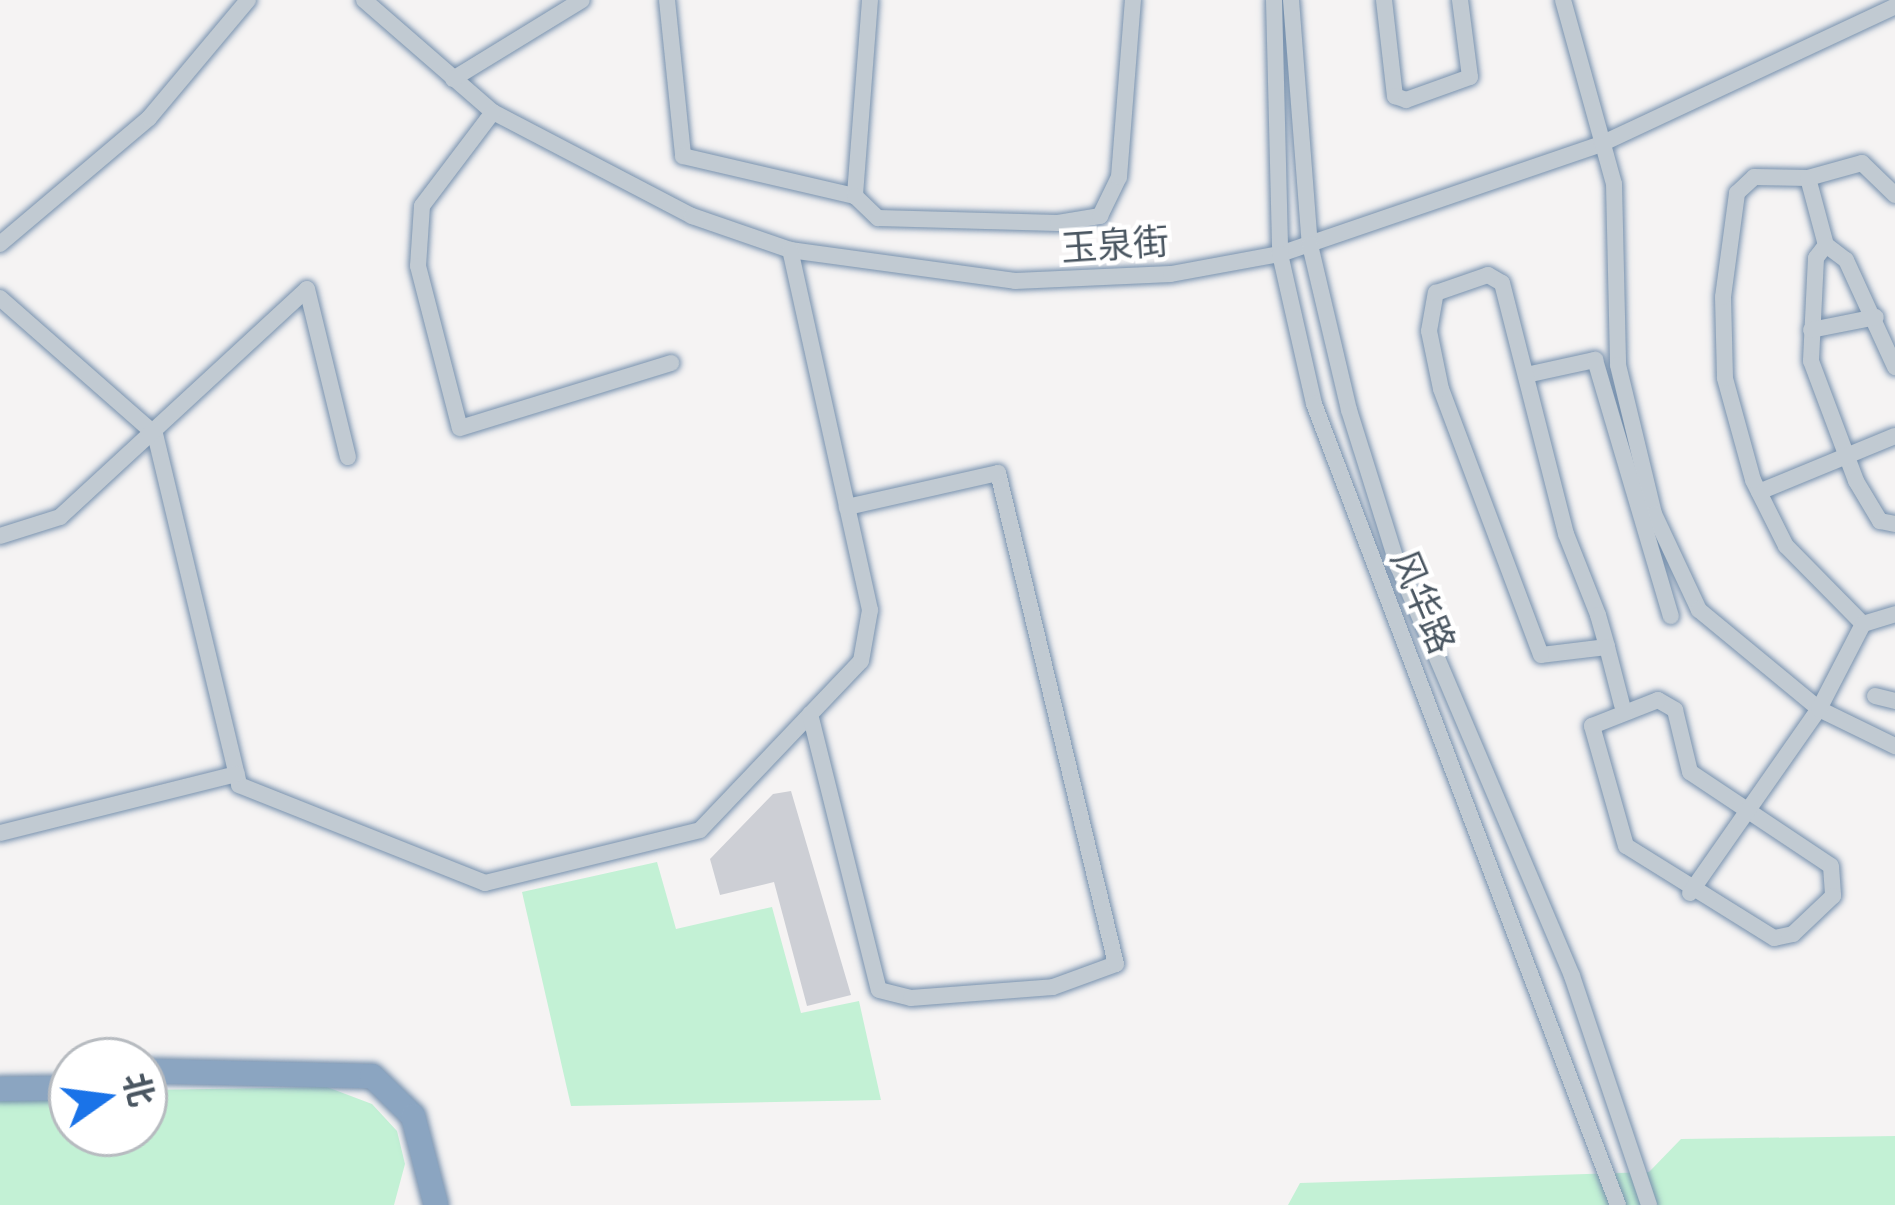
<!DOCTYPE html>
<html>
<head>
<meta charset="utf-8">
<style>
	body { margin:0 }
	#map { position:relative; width:1895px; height:1205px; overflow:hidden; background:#f5f3f3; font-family:"Exo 2","Noto Sans SC",sans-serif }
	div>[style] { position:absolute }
	.green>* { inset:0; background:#c3f1d5 }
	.building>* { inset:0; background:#cdcfd5 }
	.roads { filter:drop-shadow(0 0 3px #7690ad) drop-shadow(0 0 3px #7690ad) }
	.minor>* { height:16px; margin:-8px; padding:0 8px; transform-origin:8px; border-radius:8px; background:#c1cad2 }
	.highway>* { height:24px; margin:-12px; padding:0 12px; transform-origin:12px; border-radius:12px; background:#8ba5c1 }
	span { translate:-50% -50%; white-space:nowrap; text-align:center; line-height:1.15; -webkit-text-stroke:9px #fff; paint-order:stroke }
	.street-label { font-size:36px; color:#4a5661 }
	.north { position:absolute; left:48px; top:1037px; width:120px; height:120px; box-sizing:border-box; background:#fff; border:3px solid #b7bbc0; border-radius:50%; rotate:76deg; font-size:33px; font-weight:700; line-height:48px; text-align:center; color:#4a5661 }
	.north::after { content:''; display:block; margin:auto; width:42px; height:54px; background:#1a73e8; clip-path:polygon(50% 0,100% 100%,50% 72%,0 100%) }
</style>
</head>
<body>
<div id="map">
	<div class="green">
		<div style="clip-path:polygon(657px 862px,676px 929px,772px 907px,801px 1013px,859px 1001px,881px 1100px,571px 1106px,522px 892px)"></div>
		<div style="clip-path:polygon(327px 1087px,372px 1104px,397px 1131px,405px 1164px,394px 1205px,0 1205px,0 1092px,72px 1091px,72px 1133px,144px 1133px,144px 1090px)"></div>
		<div style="clip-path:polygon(1895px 1136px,1895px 1205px,1288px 1205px,1300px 1183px,1649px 1172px,1681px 1139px)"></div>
	</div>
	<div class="building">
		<div style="clip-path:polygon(791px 791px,851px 995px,807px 1006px,774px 882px,720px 895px,710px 859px,773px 794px)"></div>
	</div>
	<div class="roads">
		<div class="minor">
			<div style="left:364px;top:0;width:171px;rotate:41deg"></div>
			<div style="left:493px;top:112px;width:225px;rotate:27.6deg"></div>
			<div style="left:692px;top:216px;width:104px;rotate:19.1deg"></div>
			<div style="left:790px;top:250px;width:227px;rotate:7.8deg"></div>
			<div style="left:1015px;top:281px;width:156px;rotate:-2.6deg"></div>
			<div style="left:1171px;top:274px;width:111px;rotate:-10.4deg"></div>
			<div style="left:1280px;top:254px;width:339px;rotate:-18.9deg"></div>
			<div style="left:1601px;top:144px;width:325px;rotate:-25.1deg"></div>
			<div style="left:667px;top:0;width:157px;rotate:84.1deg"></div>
			<div style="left:683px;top:156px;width:177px;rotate:13.1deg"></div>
			<div style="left:870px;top:0;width:197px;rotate:94.4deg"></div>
			<div style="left:855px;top:196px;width:32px;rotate:44deg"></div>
			<div style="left:878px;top:218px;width:180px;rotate:1.6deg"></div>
			<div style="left:1058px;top:223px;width:43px;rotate:-9.5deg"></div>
			<div style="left:1100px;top:216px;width:43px;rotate:-64deg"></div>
			<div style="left:1119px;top:177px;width:178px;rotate:-85.5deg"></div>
			<div style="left:1274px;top:0;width:254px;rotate:88.6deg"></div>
			<div style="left:1280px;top:254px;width:154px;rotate:77.2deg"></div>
			<div style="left:1314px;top:404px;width:857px;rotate:69.22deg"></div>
			<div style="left:1291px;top:0;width:246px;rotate:85.6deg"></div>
			<div style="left:1310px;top:245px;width:170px;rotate:76.7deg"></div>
			<div style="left:1349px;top:410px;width:164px;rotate:72.6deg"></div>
			<div style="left:1398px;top:566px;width:445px;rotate:67deg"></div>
			<div style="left:1572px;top:976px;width:242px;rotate:71.4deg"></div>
			<div style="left:1384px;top:0;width:97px;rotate:83.5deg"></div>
			<div style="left:1395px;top:96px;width:12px;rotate:20deg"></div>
			<div style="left:1406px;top:100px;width:68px;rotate:-19.8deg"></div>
			<div style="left:1470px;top:77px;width:78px;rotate:-97.4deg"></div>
			<div style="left:1563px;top:0;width:191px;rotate:74.5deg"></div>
			<div style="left:1614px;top:184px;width:181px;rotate:88.7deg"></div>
			<div style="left:1618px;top:365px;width:153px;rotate:76.4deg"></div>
			<div style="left:1654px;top:514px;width:106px;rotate:64.9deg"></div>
			<div style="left:1699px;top:610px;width:156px;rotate:39.5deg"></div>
			<div style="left:1819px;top:709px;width:85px;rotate:26deg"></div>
			<div style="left:453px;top:79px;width:151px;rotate:-31.5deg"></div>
			<div style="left:493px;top:112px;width:118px;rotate:127.1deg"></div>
			<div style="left:422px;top:206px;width:60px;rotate:93.8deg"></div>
			<div style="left:418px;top:266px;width:167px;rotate:75.5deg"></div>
			<div style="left:460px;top:428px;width:221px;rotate:-17.1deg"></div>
			<div style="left:1808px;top:178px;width:69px;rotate:75deg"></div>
			<div style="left:1826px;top:245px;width:25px;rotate:37deg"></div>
			<div style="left:1846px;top:260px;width:118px;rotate:65.4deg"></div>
			<div style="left:0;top:244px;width:195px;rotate:-40.2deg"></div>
			<div style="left:149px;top:118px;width:154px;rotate:-50deg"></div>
			<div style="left:1826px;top:245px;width:16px;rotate:128deg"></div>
			<div style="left:1816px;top:258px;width:103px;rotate:92.8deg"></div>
			<div style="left:1811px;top:361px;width:128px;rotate:69.4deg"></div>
			<div style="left:1856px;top:481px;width:47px;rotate:59deg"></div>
			<div style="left:1880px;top:521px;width:15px;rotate:11deg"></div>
			<div style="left:0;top:298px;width:206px;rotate:41.3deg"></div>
			<div style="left:155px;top:434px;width:361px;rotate:76.5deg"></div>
			<div style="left:239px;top:785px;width:265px;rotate:21.7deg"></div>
			<div style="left:485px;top:883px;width:221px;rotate:-13.8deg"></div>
			<div style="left:700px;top:830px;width:233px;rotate:-46.4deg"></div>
			<div style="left:861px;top:661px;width:52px;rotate:-80deg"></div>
			<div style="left:870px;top:610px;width:369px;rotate:-102.5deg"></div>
			<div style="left:1811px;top:330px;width:66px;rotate:-11.3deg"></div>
			<div style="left:1526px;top:375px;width:71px;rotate:-12.3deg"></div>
			<div style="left:1595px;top:360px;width:267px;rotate:73.5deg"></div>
			<div style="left:1759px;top:492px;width:147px;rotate:-22.4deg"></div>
			<div style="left:0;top:536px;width:63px;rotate:-17.6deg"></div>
			<div style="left:60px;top:517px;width:336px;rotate:-42.7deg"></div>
			<div style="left:307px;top:289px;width:173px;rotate:76.3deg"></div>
			<div style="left:1863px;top:624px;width:110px;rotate:-134.6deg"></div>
			<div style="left:1786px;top:546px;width:74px;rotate:-116.6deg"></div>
			<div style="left:1753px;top:480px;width:106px;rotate:-105.4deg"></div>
			<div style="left:1725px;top:378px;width:81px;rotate:-91.4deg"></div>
			<div style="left:1723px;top:297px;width:105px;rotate:-82.3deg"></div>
			<div style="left:1737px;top:193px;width:23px;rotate:-43deg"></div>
			<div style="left:1754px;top:177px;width:54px;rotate:1.1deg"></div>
			<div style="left:1808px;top:178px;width:56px;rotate:-15.5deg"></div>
			<div style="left:1862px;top:163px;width:46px;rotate:44.1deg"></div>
			<div style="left:1607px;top:647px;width:66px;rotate:173.1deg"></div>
			<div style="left:1541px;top:655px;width:284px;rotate:-110.6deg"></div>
			<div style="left:1441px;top:389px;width:59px;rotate:-101.7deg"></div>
			<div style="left:1429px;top:331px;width:39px;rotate:-80deg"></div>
			<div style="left:1436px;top:293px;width:55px;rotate:-19.1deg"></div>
			<div style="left:1488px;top:275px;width:16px;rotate:30deg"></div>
			<div style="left:1502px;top:283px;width:259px;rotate:75.7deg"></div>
			<div style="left:1566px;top:534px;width:87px;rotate:68.4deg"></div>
			<div style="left:1598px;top:615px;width:33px;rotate:74deg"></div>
			<div style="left:1607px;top:647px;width:60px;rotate:75.5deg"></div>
			<div style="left:1875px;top:696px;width:21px;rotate:14deg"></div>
			<div style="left:1658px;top:700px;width:20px;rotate:30deg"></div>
			<div style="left:1675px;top:710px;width:64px;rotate:76.4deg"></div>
			<div style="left:1690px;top:772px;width:169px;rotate:33.7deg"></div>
			<div style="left:1831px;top:866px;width:30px;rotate:86deg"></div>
			<div style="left:1833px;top:896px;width:55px;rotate:136.5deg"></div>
			<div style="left:1793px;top:934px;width:19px;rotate:168deg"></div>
			<div style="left:1774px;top:938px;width:174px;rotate:-148.1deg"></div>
			<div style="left:1626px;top:846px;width:125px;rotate:-105.8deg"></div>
			<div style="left:1592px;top:726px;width:71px;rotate:-21.5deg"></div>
			<div style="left:810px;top:714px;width:284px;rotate:76deg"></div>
			<div style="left:879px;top:990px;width:33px;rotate:14deg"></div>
			<div style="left:911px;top:998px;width:142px;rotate:-4.4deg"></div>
			<div style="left:1053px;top:987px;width:67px;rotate:-20.1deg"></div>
			<div style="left:1116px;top:964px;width:505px;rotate:-103.51deg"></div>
			<div style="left:998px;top:473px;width:155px;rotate:167.3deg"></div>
			<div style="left:0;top:833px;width:244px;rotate:-14deg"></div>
			<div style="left:1690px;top:893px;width:225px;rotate:-55deg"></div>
			<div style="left:1819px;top:709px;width:96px;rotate:-62.6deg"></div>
			<div style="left:1863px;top:624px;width:34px;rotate:-17deg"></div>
		</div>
		<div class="highway">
			<div style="left:144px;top:1071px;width:228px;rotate:1.3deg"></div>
			<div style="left:372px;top:1076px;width:57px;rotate:44.3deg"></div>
			<div style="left:413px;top:1116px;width:92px;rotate:75.5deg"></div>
			<div style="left:0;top:1089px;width:72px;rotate:-0.8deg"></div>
		</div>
	</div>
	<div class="street-label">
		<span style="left:1115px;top:243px;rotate:-4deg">玉泉街</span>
		<span style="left:1425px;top:601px;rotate:67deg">风华路</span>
	</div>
	<div class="north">北</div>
</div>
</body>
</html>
